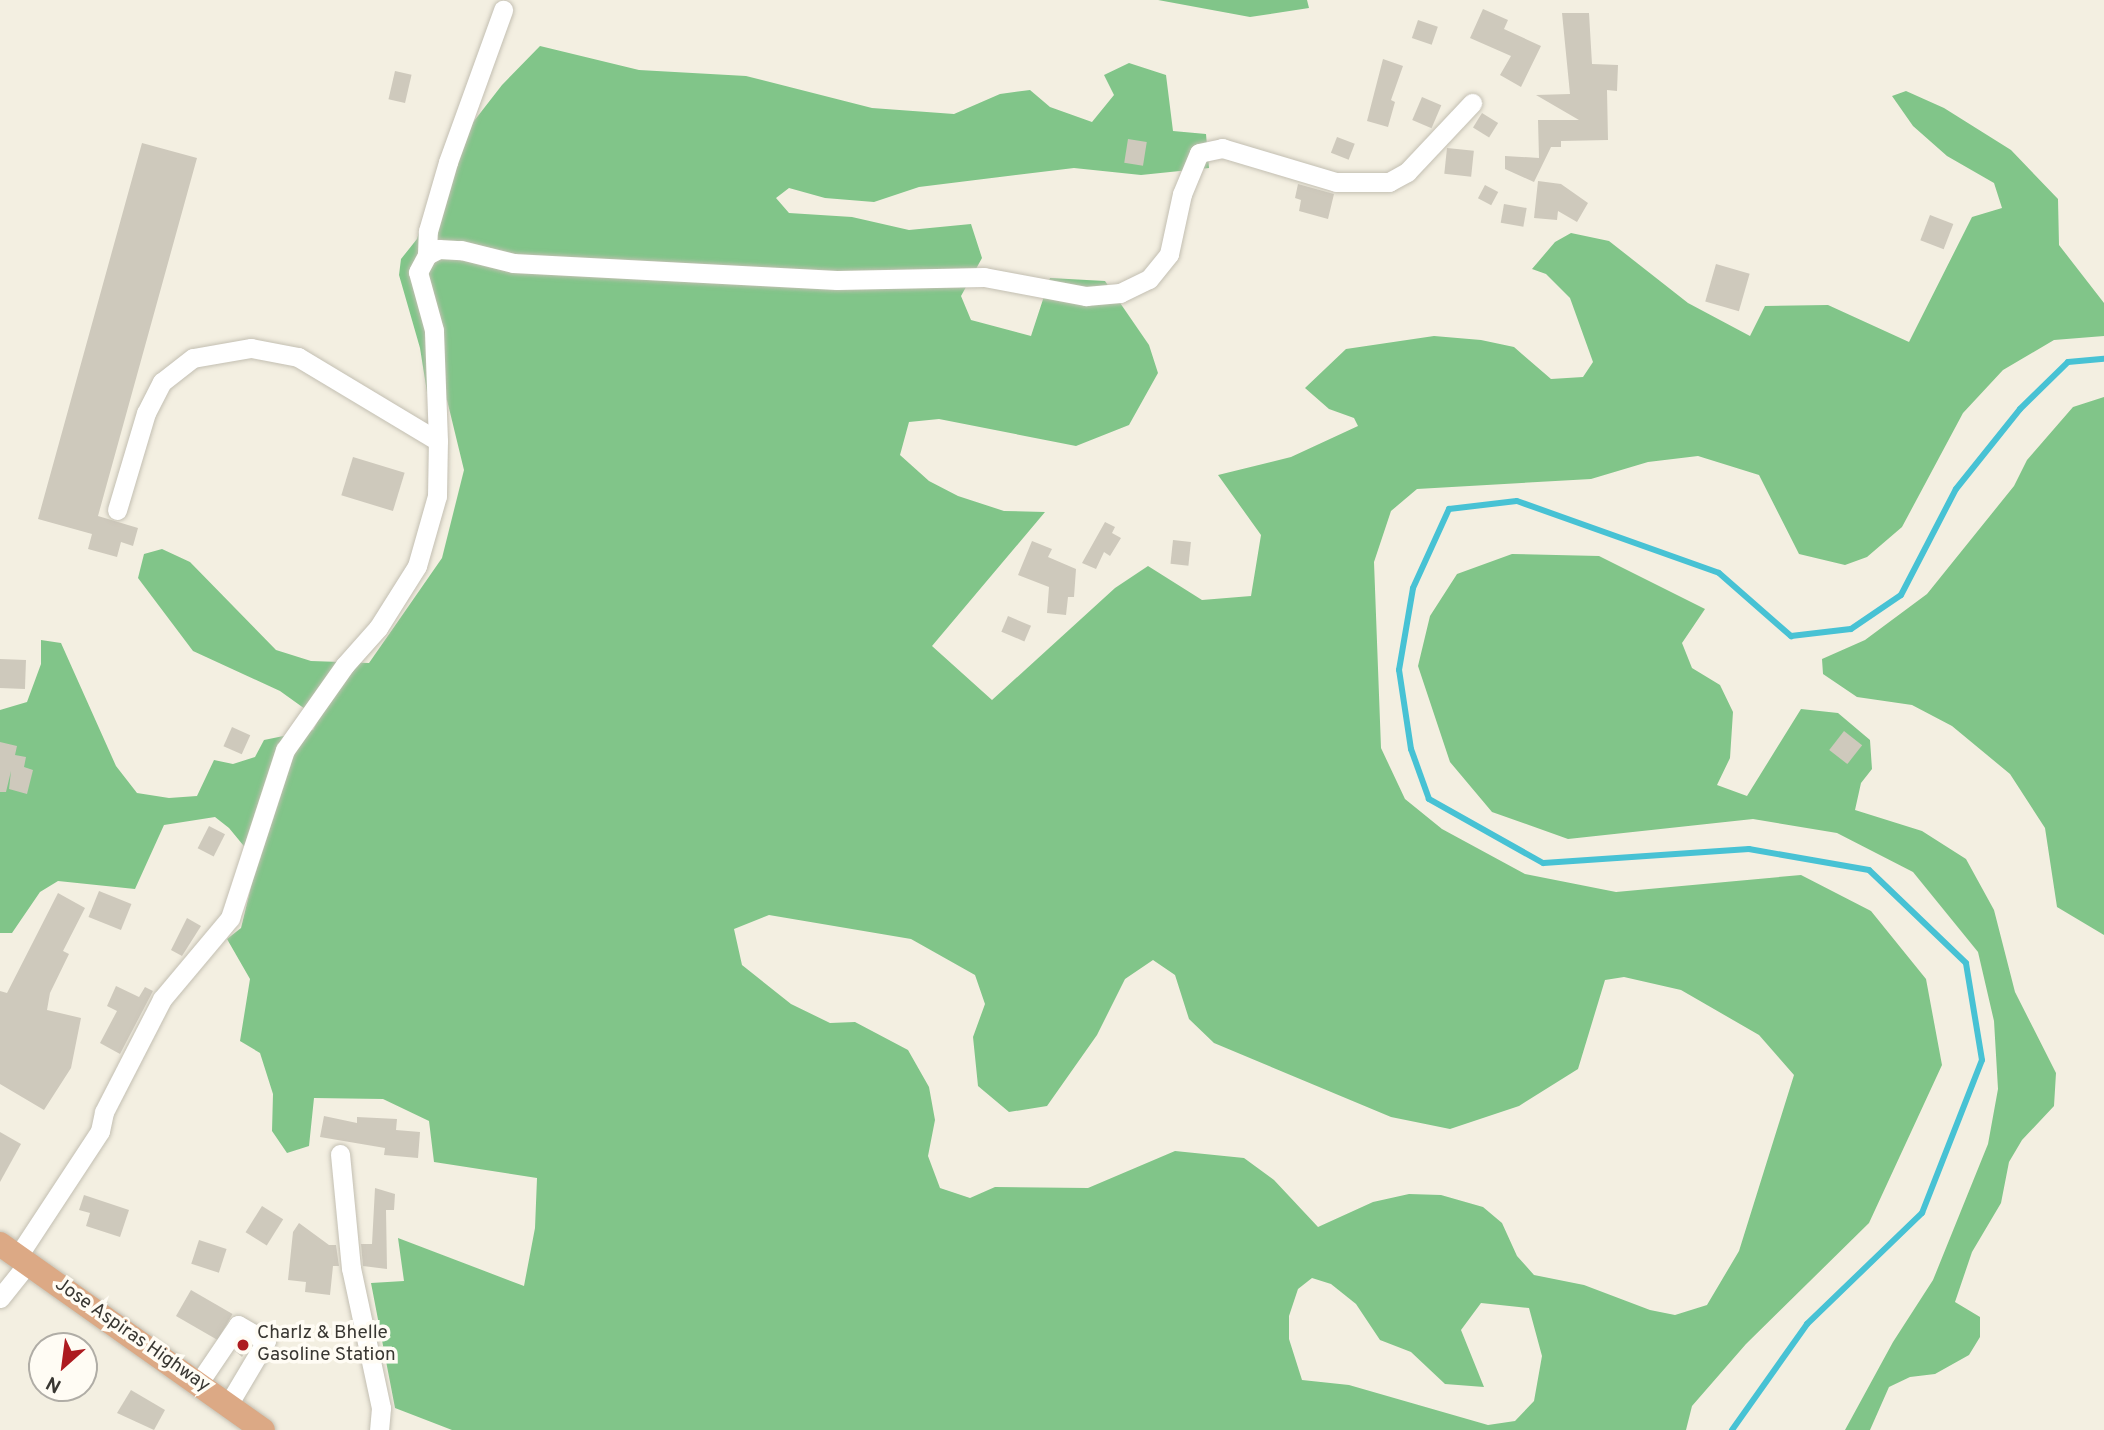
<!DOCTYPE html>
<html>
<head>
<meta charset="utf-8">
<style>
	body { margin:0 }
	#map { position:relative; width:2104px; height:1430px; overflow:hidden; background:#f3efe1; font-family:Overpass,sans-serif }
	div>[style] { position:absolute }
	.forest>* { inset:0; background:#81c589 }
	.stream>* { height:6px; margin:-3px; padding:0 3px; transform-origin:3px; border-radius:3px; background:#47c2d4 }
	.building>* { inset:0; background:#cec9bc; transform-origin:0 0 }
	.roads { filter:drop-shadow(0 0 2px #c3bfb2) drop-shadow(0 0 2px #c3bfb2) }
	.minor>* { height:19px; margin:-9.5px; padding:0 9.5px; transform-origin:9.5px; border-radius:9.5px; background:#fff }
	.major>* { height:24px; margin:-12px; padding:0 12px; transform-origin:12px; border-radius:12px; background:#dca985 }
	.dots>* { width:19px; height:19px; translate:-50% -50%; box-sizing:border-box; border:4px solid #fffcf4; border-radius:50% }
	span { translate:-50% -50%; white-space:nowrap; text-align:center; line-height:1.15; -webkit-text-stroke:7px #fffcf4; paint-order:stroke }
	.poi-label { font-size:19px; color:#393732 }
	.left { translate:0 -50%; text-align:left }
	.street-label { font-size:19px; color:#393732 }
	.north { position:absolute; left:28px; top:1332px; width:70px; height:70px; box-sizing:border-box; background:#fffcf4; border:2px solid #b0ada6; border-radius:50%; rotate:208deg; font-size:19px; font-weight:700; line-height:28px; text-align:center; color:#393732 }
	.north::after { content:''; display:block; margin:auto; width:24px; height:32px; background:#ad1b20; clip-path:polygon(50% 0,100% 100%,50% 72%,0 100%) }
</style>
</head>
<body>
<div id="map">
	<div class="forest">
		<div style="clip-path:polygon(1158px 0,1307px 0,1309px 8px,1250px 17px)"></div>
		<div style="clip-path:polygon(evenodd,540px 46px,639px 70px,746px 76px,872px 108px,954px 114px,1000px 94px,1030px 90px,1050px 107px,1092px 122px,1114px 95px,1104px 75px,1129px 63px,1166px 75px,1173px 131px,1206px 134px,1209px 168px,1141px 175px,1074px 168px,919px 187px,874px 202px,825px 198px,789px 188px,776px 198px,789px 213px,852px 217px,909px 230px,971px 224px,982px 258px,961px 296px,971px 320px,1031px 336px,1050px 278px,1105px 281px,1149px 345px,1158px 373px,1129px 425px,1076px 446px,939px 419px,909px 422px,900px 455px,929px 481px,958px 496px,1004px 511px,1045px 512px,932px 646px,992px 700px,1115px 588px,1148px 566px,1202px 600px,1251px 596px,1261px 535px,1218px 475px,1291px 457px,1358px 426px,1354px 418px,1329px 409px,1305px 388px,1346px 349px,1434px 336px,1481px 340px,1514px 347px,1551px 379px,1583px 377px,1593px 362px,1570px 298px,1546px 274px,1532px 269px,1555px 242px,1571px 233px,1609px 241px,1688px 303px,1750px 336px,1765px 306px,1828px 305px,1909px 342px,1972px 217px,2002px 208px,1994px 183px,1947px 156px,1913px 126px,1892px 96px,1906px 91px,1944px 108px,2011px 150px,2058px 199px,2059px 245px,2104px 303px,2104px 336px,2054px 340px,2003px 370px,1963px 413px,1902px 527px,1867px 557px,1845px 565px,1799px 554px,1759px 475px,1698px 456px,1648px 462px,1591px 479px,1417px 489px,1391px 511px,1374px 562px,1381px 748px,1405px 799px,1442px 829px,1525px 874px,1616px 892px,1801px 875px,1871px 911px,1926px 979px,1942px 1065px,1869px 1223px,1746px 1344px,1692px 1406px,1686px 1430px,452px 1430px,395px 1408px,371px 1283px,404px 1281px,398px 1238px,524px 1286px,535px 1228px,537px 1178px,434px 1162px,429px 1121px,383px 1099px,314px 1098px,309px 1146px,287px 1153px,272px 1131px,273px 1094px,260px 1053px,240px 1041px,250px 979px,227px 939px,241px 928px,257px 862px,229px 828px,215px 817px,164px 825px,135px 889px,58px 881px,40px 892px,12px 933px,0 933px,0 710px,27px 702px,41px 664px,41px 640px,61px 643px,116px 766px,137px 793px,169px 798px,197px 796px,214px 760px,233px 764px,255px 757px,264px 740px,313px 730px,319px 719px,280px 691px,193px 651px,138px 578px,144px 554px,162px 549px,190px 562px,276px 650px,311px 661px,369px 663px,442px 558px,464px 470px,447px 400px,427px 392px,420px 348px,399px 275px,401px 259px,417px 239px,439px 166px,502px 85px,540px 46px,769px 915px,911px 939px,975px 975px,985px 1004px,973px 1037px,978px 1086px,1009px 1112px,1047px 1106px,1097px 1035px,1125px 979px,1153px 960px,1175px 975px,1189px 1019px,1214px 1043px,1391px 1117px,1450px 1129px,1519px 1106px,1578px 1069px,1605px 980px,1624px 977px,1681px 990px,1759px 1035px,1794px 1075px,1739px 1251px,1707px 1305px,1675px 1315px,1650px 1310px,1584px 1285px,1534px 1275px,1517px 1256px,1502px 1223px,1483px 1207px,1441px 1195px,1409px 1194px,1373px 1202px,1318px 1227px,1274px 1180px,1244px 1158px,1175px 1151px,1088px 1188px,995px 1187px,970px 1198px,940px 1188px,928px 1156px,935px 1120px,929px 1087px,908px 1050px,855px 1022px,830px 1023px,791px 1004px,742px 965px,734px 929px,769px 915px,540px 46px,1312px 1278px,1331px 1284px,1356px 1304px,1380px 1340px,1411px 1352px,1445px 1384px,1484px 1387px,1461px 1330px,1481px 1303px,1529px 1308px,1542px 1356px,1534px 1401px,1515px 1421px,1488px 1425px,1349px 1385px,1302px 1380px,1289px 1339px,1289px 1316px,1298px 1289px,1312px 1278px)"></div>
		<div style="clip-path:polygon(2104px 397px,2104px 935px,2057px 907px,2045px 828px,2010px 774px,1952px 726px,1912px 705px,1857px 697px,1823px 674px,1822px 659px,1865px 640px,1927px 594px,2014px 486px,2027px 460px,2073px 407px)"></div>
		<div style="clip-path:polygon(1512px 554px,1599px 556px,1705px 609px,1682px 643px,1692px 668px,1720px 685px,1733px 712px,1730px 758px,1717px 785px,1747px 796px,1801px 709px,1838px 713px,1870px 740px,1872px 769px,1861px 783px,1855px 810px,1922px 831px,1966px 859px,1994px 910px,2015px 992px,2056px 1073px,2054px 1106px,2022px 1140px,2009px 1162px,2001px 1203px,1972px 1252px,1955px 1302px,1980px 1317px,1980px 1337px,1969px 1355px,1935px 1374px,1910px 1377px,1889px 1387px,1870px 1430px,1845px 1430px,1893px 1342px,1933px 1280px,1988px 1144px,1998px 1089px,1994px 1021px,1978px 952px,1913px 872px,1837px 833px,1753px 819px,1568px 839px,1492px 812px,1450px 762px,1418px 666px,1430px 616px,1457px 574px)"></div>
	</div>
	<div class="stream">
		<div style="left:1732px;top:1430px;width:130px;rotate:-54.7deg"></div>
		<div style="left:1807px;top:1324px;width:160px;rotate:-44deg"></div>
		<div style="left:1922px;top:1213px;width:164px;rotate:-68.6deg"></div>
		<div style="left:1982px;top:1060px;width:98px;rotate:-99.4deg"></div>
		<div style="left:1966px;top:963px;width:134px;rotate:-136.2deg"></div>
		<div style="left:1869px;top:870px;width:122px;rotate:-170.1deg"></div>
		<div style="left:1749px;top:849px;width:206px;rotate:176.1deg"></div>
		<div style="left:1543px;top:863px;width:131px;rotate:-150.7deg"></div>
		<div style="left:1429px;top:799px;width:53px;rotate:-109.8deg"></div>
		<div style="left:1411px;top:749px;width:80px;rotate:-98.6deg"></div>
		<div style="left:1399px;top:670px;width:83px;rotate:-80.3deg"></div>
		<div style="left:1413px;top:588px;width:87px;rotate:-65.5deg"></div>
		<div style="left:1449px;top:509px;width:68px;rotate:-6.7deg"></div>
		<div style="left:1517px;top:501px;width:214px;rotate:19.6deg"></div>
		<div style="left:1719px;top:573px;width:96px;rotate:41.2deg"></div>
		<div style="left:1791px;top:636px;width:60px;rotate:-6.7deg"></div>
		<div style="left:1851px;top:629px;width:60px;rotate:-34.2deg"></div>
		<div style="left:1901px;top:595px;width:119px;rotate:-62.6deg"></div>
		<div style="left:1956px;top:489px;width:102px;rotate:-51.3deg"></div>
		<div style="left:2020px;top:409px;width:67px;rotate:-44.4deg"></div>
		<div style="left:2068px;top:362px;width:36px;rotate:-5deg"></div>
	</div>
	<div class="building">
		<div style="clip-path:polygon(1483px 9px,1508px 20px,1504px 29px,1541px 46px,1521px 87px,1500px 75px,1511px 56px,1470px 38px)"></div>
		<div style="clip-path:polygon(1562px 13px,1589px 13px,1592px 64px,1618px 65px,1617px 91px,1607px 90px,1608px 140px,1561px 141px,1561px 147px,1551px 147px,1534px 182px,1505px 169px,1505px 156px,1539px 158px,1538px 120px,1579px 120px,1536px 95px,1570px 94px)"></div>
		<div style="left:1418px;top:20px;width:21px;height:19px;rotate:19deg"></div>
		<div style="clip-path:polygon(1383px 59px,1403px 66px,1391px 100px,1395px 102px,1388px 127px,1367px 121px)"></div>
		<div style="left:395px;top:71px;width:17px;height:29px;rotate:13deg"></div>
		<div style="left:1422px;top:97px;width:21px;height:25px;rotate:23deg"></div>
		<div style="left:1482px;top:113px;width:19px;height:17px;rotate:32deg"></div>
		<div style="left:1337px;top:137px;width:19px;height:17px;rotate:21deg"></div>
		<div style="left:1128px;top:139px;width:19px;height:24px;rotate:9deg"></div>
		<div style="clip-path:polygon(142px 143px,197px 158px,98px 516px,138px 528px,133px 546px,121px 542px,117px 557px,88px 549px,92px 534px,38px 519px)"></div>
		<div style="left:1447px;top:148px;width:27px;height:26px;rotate:6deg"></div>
		<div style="clip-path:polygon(1538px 181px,1561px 184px,1588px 203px,1577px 222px,1558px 211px,1557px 220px,1534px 218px)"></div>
		<div style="clip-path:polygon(1298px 184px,1334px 194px,1328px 219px,1299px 211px,1301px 200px,1295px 198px)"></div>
		<div style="left:1485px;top:185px;width:15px;height:15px;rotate:28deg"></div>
		<div style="left:1504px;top:204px;width:23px;height:19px;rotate:10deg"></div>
		<div style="left:1930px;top:215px;width:25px;height:27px;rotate:21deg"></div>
		<div style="left:1716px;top:264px;width:35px;height:39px;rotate:16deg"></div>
		<div style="left:353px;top:457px;width:54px;height:40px;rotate:17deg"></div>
		<div style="clip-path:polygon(1105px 522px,1115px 527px,1112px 533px,1121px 538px,1110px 556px,1104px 552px,1096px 569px,1082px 563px)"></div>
		<div style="left:1173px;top:540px;width:18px;height:24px;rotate:6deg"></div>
		<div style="clip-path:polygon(1032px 541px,1052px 549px,1048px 557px,1076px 569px,1074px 597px,1068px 597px,1066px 615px,1047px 613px,1049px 587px,1018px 575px)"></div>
		<div style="left:1008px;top:616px;width:25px;height:17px;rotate:23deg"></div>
		<div style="left:0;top:659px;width:26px;height:29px;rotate:2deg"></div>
		<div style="left:232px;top:727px;width:20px;height:21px;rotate:24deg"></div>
		<div style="left:1844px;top:731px;width:23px;height:24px;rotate:38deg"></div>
		<div style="clip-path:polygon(0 742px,17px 746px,15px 755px,26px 757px,24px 767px,33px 770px,27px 794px,9px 789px,11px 771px,6px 792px,0 792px)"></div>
		<div style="left:209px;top:826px;width:18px;height:25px;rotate:27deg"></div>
		<div style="left:99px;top:891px;width:35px;height:28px;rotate:22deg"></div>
		<div style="clip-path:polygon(58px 893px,85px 908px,63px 951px,69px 954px,50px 993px,47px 1010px,81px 1018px,71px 1068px,44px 1110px,0 1084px,0 991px,7px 993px)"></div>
		<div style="clip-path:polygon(187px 918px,201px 926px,182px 956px,171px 950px)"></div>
		<div style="clip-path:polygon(116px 986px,139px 997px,145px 987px,153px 991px,120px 1054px,100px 1043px,117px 1011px,107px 1006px)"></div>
		<div style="clip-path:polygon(324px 1116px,357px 1123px,357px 1117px,397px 1119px,396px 1130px,420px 1132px,418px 1158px,384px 1155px,385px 1148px,320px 1137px)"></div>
		<div style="clip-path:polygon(0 1132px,21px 1144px,0 1182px)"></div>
		<div style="clip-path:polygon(375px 1188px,395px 1194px,394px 1210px,386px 1210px,387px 1269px,363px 1266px,361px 1244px,372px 1244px)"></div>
		<div style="clip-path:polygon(84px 1195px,129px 1210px,120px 1237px,86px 1226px,90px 1213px,79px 1210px)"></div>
		<div style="left:262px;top:1206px;width:25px;height:31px;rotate:32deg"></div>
		<div style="clip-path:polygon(299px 1223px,329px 1245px,336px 1245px,339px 1266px,333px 1266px,330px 1295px,305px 1292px,306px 1282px,288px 1280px,293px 1232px)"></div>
		<div style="left:199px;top:1240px;width:29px;height:25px;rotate:18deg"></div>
		<div style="left:191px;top:1290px;width:48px;height:30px;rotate:30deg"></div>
		<div style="clip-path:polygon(242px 1341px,249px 1345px,242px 1357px,235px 1351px)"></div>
		<div style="clip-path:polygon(131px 1390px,165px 1410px,154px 1430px,117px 1413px)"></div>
	</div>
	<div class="roads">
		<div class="minor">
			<div style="left:427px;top:255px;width:24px;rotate:-88deg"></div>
			<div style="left:428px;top:231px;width:72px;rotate:-73.8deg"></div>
			<div style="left:448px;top:162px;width:162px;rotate:-70.1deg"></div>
			<div style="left:117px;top:510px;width:101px;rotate:-73.4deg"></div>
			<div style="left:146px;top:413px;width:35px;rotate:-63deg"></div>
			<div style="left:162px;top:382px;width:39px;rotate:-38deg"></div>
			<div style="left:193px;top:358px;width:59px;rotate:-9.8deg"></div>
			<div style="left:251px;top:348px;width:48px;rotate:10.8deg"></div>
			<div style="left:298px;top:357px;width:163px;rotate:31deg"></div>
			<div style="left:340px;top:1154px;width:115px;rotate:84.5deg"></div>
			<div style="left:351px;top:1268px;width:143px;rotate:77.9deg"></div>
			<div style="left:381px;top:1408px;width:22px;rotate:95deg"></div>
			<div style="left:18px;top:1256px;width:149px;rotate:-56.7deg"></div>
			<div style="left:100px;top:1131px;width:19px;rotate:-78deg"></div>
			<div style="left:104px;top:1112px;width:127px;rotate:-62.8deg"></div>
			<div style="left:162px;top:999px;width:106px;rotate:-50deg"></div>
			<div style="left:230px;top:918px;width:177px;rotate:-71.9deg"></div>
			<div style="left:285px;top:750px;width:104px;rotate:-54.8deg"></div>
			<div style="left:345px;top:665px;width:50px;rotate:-48.3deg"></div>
			<div style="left:378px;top:628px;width:73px;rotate:-57.8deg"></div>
			<div style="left:417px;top:566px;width:73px;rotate:-74.1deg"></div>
			<div style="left:437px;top:496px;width:55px;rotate:-89deg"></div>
			<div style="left:438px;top:441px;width:111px;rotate:-92.1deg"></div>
			<div style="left:434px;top:330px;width:60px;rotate:-105.4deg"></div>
			<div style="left:418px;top:272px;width:19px;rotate:-62deg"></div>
			<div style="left:427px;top:255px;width:13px;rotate:-27deg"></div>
			<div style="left:439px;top:249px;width:22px;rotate:3deg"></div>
			<div style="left:461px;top:250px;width:54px;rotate:14deg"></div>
			<div style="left:513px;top:263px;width:324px;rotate:3deg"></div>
			<div style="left:837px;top:280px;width:147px;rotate:-1.2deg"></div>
			<div style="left:984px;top:277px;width:104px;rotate:10.6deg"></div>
			<div style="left:1086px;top:296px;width:34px;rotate:-5deg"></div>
			<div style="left:1120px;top:293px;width:32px;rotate:-26deg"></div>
			<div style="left:1149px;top:279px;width:32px;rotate:-51deg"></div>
			<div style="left:1169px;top:254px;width:61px;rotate:-77.8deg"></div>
			<div style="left:1182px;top:194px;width:44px;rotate:-67.5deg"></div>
			<div style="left:1199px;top:153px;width:24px;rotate:-12deg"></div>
			<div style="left:1222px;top:148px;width:119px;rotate:16.6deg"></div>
			<div style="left:1336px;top:182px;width:53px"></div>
			<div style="left:1389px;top:182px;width:21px;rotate:-29deg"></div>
			<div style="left:1407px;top:172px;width:95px;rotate:-46.7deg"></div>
			<div style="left:0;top:1298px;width:45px;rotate:-51.3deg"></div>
			<div style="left:198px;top:1384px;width:71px;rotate:-55.9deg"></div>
			<div style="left:238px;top:1325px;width:32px;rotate:30deg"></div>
			<div style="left:266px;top:1341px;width:74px;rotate:120.7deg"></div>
		</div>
		<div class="major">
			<div style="left:0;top:1244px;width:322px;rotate:35.3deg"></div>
		</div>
	</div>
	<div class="dots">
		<div style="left:243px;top:1345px;background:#ad1b20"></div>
	</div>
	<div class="poi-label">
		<span class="left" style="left:257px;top:1345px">Charlz &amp; Bhelle<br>Gasoline Station</span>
	</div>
	<div class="street-label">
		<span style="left:132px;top:1336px;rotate:35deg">Jose Aspiras Highway</span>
	</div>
	<div class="north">N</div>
</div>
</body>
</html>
